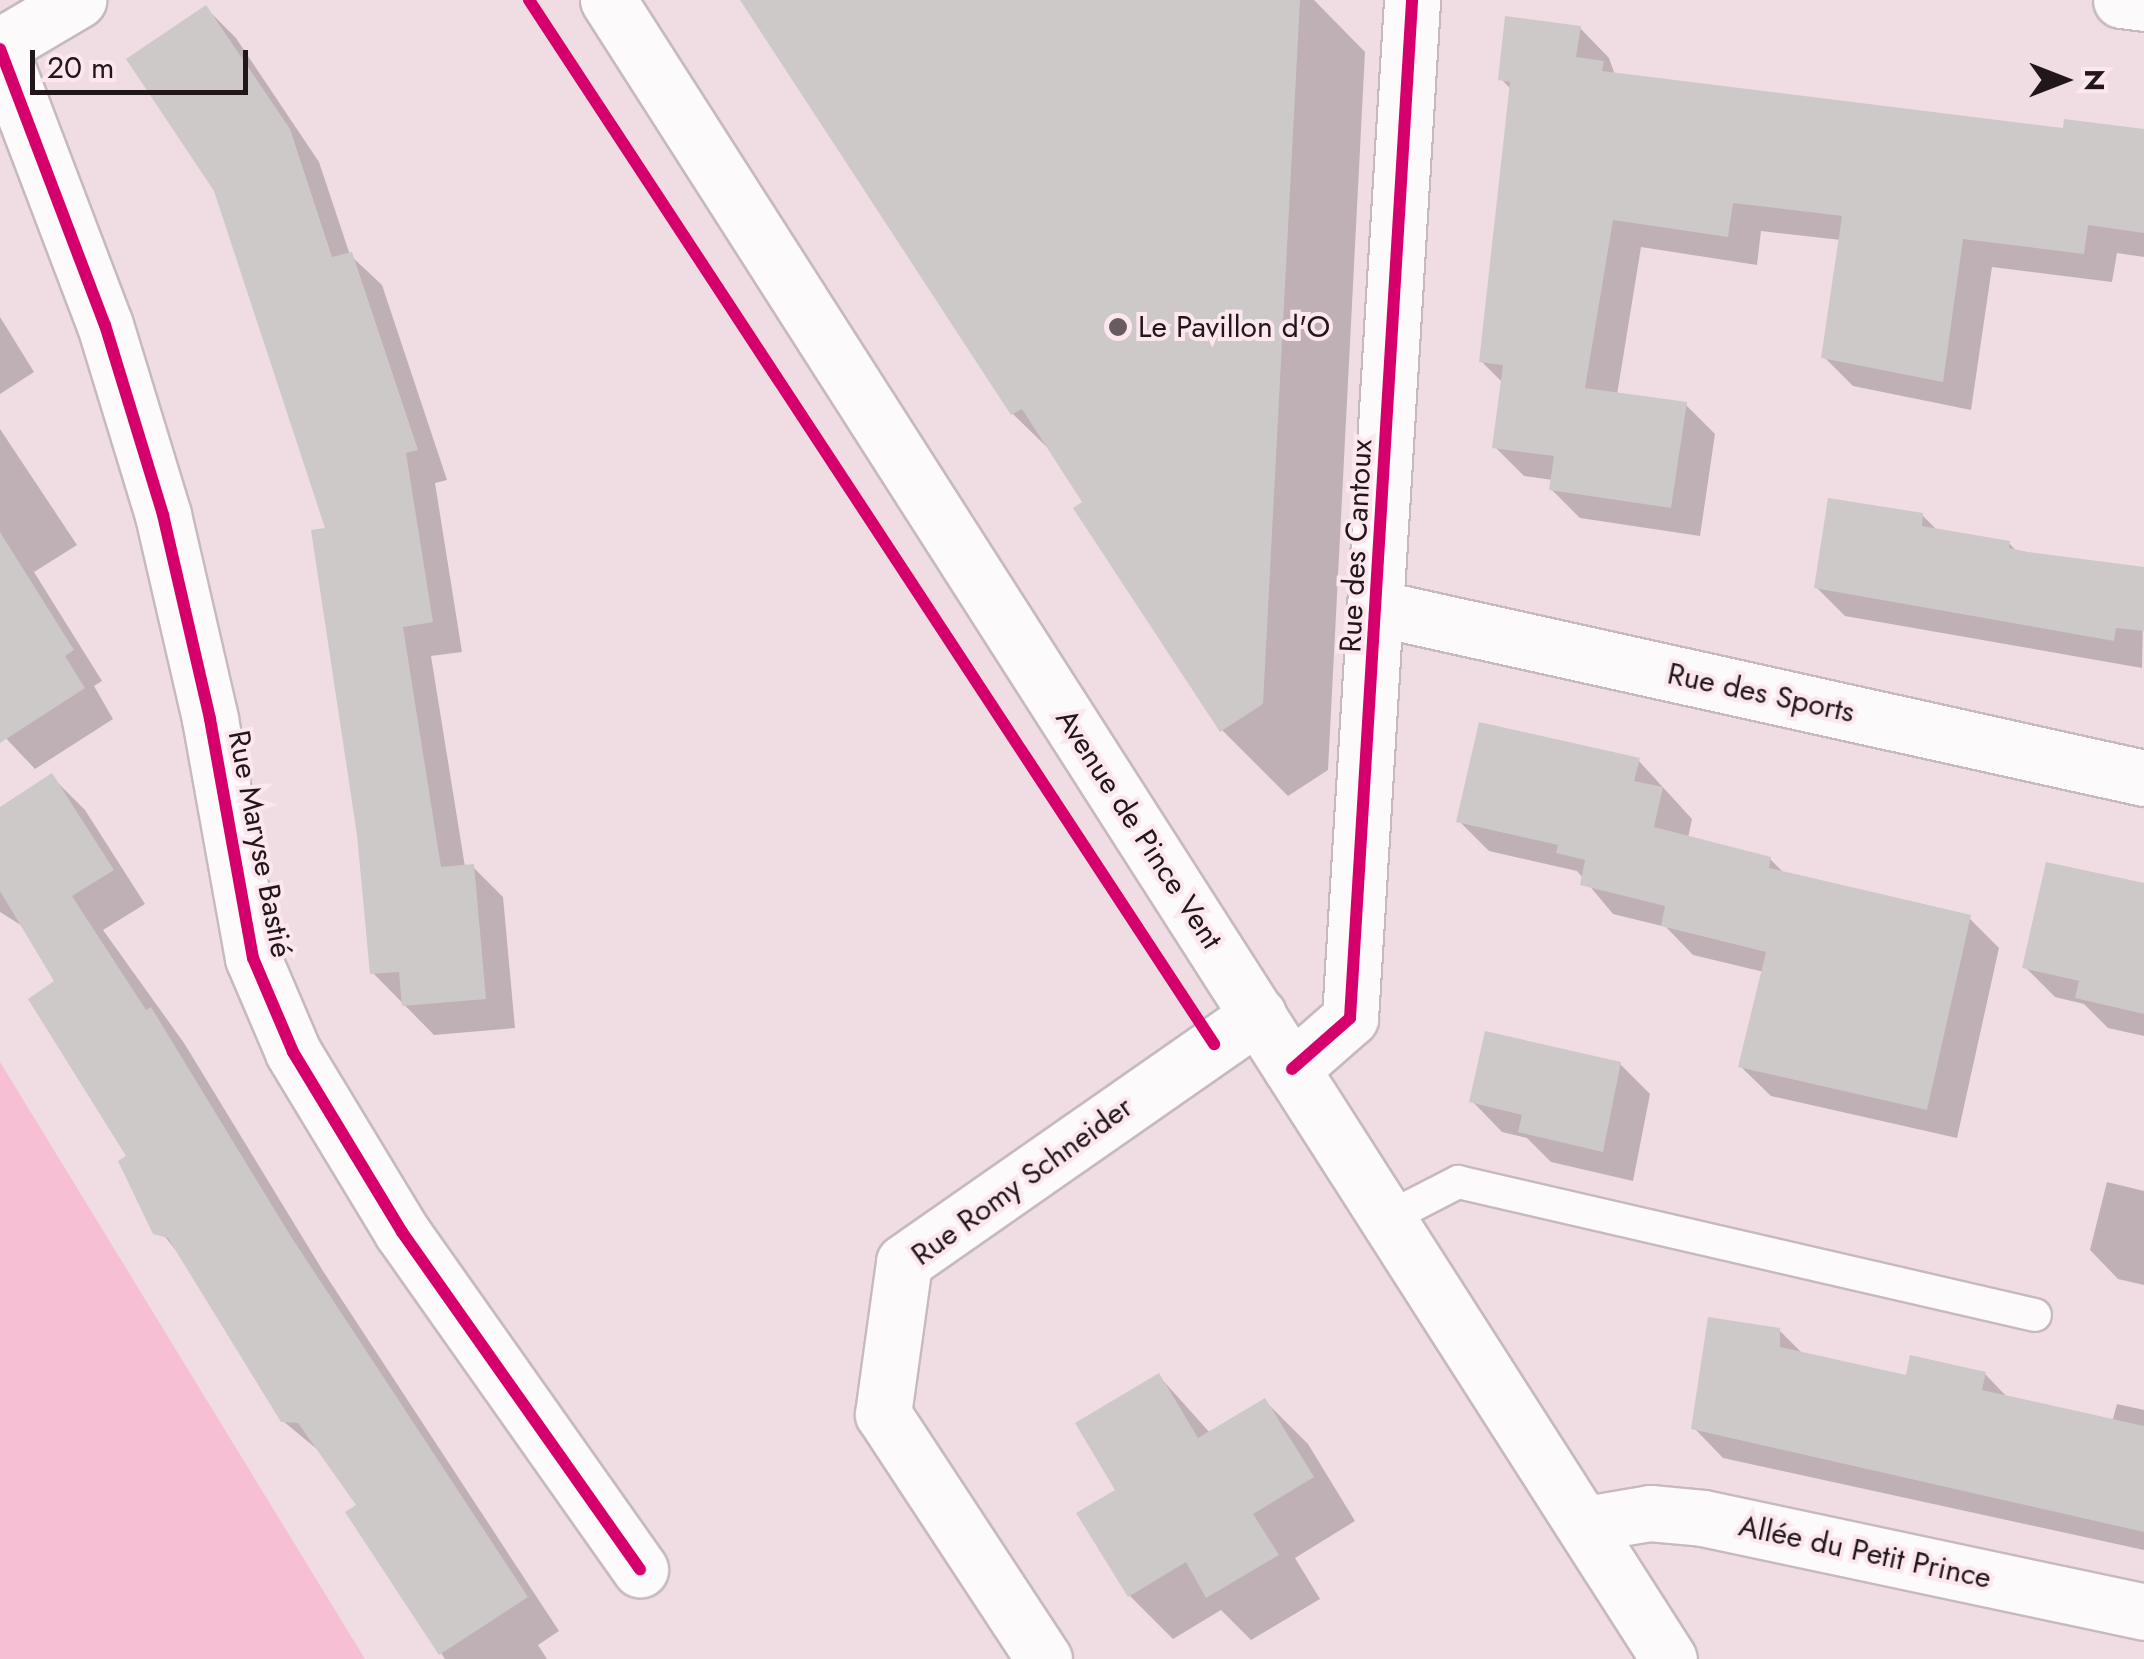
<!DOCTYPE html>
<meta charset="utf-8">
<style>
body{margin:0}
#map{position:relative;width:2144px;height:1659px;overflow:hidden;background:#efdde3;font-family:Jost,sans-serif}
div>[style]{position:absolute}
.green>*{inset:0;background:#f7bfd3}
.shadow>*{inset:0;background:#0003}
.building>*{inset:0;background:#ccc9c8}
.roads{filter:drop-shadow(2px 0 #c7babe) drop-shadow(-2px 0 #c7babe) drop-shadow(0 2px #c7babe) drop-shadow(0 -2px #c7babe)}
.service>*{height:32px;margin:-16px;padding:0 16px;transform-origin:16px;border-radius:16px;background:#fdfafb}
.minor>*{height:55px;margin:-27.5px;padding:0 27.5px;transform-origin:27.5px;border-radius:27.5px;background:#fdfafb}
.secondary>*{height:55px;margin:-27.5px;padding:0 27.5px;transform-origin:27.5px;border-radius:27.5px;background:#fdfafb}
.cycleway>*{height:12px;margin:-6px;padding:0 6px;transform-origin:6px;border-radius:6px;background:#d6006c}
.dots>*{width:28px;height:28px;translate:-50% -50%;box-sizing:border-box;border:5px solid #fbe7ed;border-radius:50%}
span{translate:-50% -50%;white-space:nowrap;text-align:center;line-height:1.15;-webkit-text-stroke:8px #fbe7ed;paint-order:stroke}
.poi-label{font-size:30px;color:#211619}
.left{translate:0 -50%;text-align:left}
.street-label{font-size:30px;color:#211619}
.north{position:absolute;left:2014px;top:30px;width:100px;height:100px;-webkit-text-stroke:8px #fbe7ed;paint-order:stroke;rotate:90deg;font-size:28px;font-weight:700;line-height:40px;text-align:center;color:#211619}
.north::after{content:'';display:block;margin:auto;width:35px;height:45px;background:#211619;clip-path:polygon(50% 0,100% 100%,50% 72%,0 100%)}
.scale{position:absolute;left:30px;top:50px;width:218px;height:45px;box-sizing:border-box;border:5px solid #211619;border-top:0;padding-left:12px;font-size:30px;line-height:35px;white-space:nowrap;color:#211619;-webkit-text-stroke:8px #fbe7ed;paint-order:stroke}
</style>
<div id="map">
<div class="green">
<div style="clip-path:polygon(0 1062px,365px 1659px,0 1659px)"></div>
</div>
<div class="shadow">
<div style="clip-path:polygon(743px 0,1314px 0,1365px 52px,1328px 770px,1288px 796px,1222px 730px,1056px 456px,1013px 414px)"></div>
<div style="clip-path:polygon(206px 8px,236px 38px,319px 162px,350px 255px,382px 285px,447px 480px,435px 483px,462px 652px,431px 656px,465px 867px,473px 867px,503px 897px,515px 1028px,434px 1035px,373px 973px,328px 530px)"></div>
<div style="clip-path:polygon(1580px 28px,1609px 58px,1615px 75px,2065px 131px,2144px 131px,2144px 257px,2117px 253px,2112px 282px,1992px 267px,1971px 410px,1853px 386px,1824px 357px,1841px 240px,1761px 231px,1757px 265px,1641px 247px,1617px 395px,1686px 405px,1715px 434px,1700px 536px,1580px 518px,1551px 489px,1553px 480px,1524px 476px,1495px 447px,1503px 383px,1481px 361px,1512px 90px,1501px 79px)"></div>
<div style="clip-path:polygon(0 317px,34px 372px,0 394px)"></div>
<div style="clip-path:polygon(0 429px,77px 545px,34px 572px,102px 681px,94px 686px,113px 719px,35px 769px,0 732px)"></div>
<div style="clip-path:polygon(1922px 515px,1938px 531px,2009px 543px,2018px 553px,2144px 569px,2142px 668px,1845px 616px,1816px 587px)"></div>
<div style="clip-path:polygon(1638px 760px,1692px 819px,1688px 838px,1770px 859px,1786px 875px,1969px 918px,1999px 948px,1957px 1138px,1771px 1096px,1740px 1066px,1764px 972px,1693px 955px,1666px 927px,1613px 914px,1577px 871px,1489px 851px,1459px 821px)"></div>
<div style="clip-path:polygon(52px 777px,85px 810px,145px 904px,103px 930px,184px 1043px,323px 1271px,559px 1631px,538px 1645px,547px 1659px,445px 1659px,349px 1513px,360px 1506px,324px 1455px,283px 1421px,185px 1262px,137px 1201px,130px 1157px,57px 982px,24px 927px,0 912px,0 810px)"></div>
<div style="clip-path:polygon(2144px 887px,2144px 1036px,2108px 1028px,2084px 1004px,2055px 997px,2025px 967px)"></div>
<div style="clip-path:polygon(1620px 1064px,1650px 1094px,1633px 1181px,1551px 1162px,1527px 1138px,1502px 1132px,1472px 1101px)"></div>
<div style="clip-path:polygon(2107px 1182px,2144px 1191px,2144px 1285px,2118px 1279px,2090px 1250px)"></div>
<div style="clip-path:polygon(1779px 1330px,1804px 1355px,1908px 1378px,1985px 1374px,2010px 1400px,2112px 1422px,2117px 1404px,2144px 1410px,2144px 1550px,1723px 1458px,1694px 1428px)"></div>
<div style="clip-path:polygon(1159px 1376px,1211px 1434px,1265px 1401px,1308px 1444px,1355px 1521px,1295px 1558px,1320px 1599px,1251px 1640px,1221px 1610px,1173px 1639px,1130px 1596px,1080px 1514px,1118px 1491px)"></div>
</div>
<div class="building">
<div style="clip-path:polygon(740px 0,1300px 0,1263px 704px,1220px 732px,1073px 508px,1082px 502px,1022px 409px,1011px 415px)"></div>
<div style="clip-path:polygon(206px 5px,290px 129px,332px 257px,352px 252px,418px 450px,406px 453px,433px 622px,403px 627px,441px 867px,474px 864px,486px 999px,402px 1006px,399px 972px,370px 974px,357px 835px,311px 530px,325px 528px,214px 191px,126px 59px)"></div>
<div style="clip-path:polygon(1505px 16px,1581px 26px,1576px 57px,1604px 61px,1602px 71px,2063px 128px,2064px 119px,2144px 129px,2144px 233px,2088px 225px,2084px 254px,1963px 239px,1943px 382px,1821px 358px,1842px 216px,1733px 203px,1728px 237px,1613px 220px,1585px 388px,1687px 402px,1671px 508px,1549px 490px,1554px 456px,1492px 448px,1503px 365px,1479px 362px,1510px 82px,1498px 80px)"></div>
<div style="clip-path:polygon(1828px 498px,1923px 513px,1922px 526px,2010px 541px,2009px 548px,2028px 552px,2144px 567px,2144px 631px,2116px 628px,2114px 641px,1814px 588px)"></div>
<div style="clip-path:polygon(0 532px,74px 650px,65px 656px,85px 688px,0 743px)"></div>
<div style="clip-path:polygon(1479px 722px,1640px 758px,1634px 781px,1663px 787px,1654px 827px,1771px 857px,1769px 868px,1971px 915px,1927px 1110px,1738px 1067px,1766px 952px,1661px 926px,1665px 906px,1580px 885px,1585px 860px,1556px 853px,1558px 845px,1456px 822px)"></div>
<div style="clip-path:polygon(52px 773px,114px 870px,72px 896px,146px 1010px,151px 1007px,290px 1235px,528px 1597px,439px 1655px,345px 1512px,356px 1505px,298px 1423px,281px 1422px,168px 1238px,153px 1234px,118px 1161px,126px 1156px,28px 999px,54px 981px,0 891px,0 807px)"></div>
<div style="clip-path:polygon(2046px 862px,2144px 883px,2144px 1014px,2075px 998px,2079px 981px,2022px 968px)"></div>
<div style="clip-path:polygon(1485px 1031px,1621px 1062px,1603px 1152px,1518px 1132px,1522px 1115px,1469px 1102px)"></div>
<div style="clip-path:polygon(1708px 1317px,1780px 1328px,1780px 1347px,1906px 1375px,1910px 1355px,1986px 1372px,1982px 1390px,2144px 1426px,2144px 1532px,1691px 1429px)"></div>
<div style="clip-path:polygon(1159px 1373px,1198px 1438px,1265px 1398px,1314px 1477px,1253px 1514px,1279px 1555px,1206px 1598px,1186px 1562px,1128px 1597px,1076px 1513px,1115px 1490px,1075px 1423px)"></div>
</div>
<div class="roads">
<div class="service">
<div style="left:1388px;top:1218px;width:79px;rotate:-27.2deg"></div>
<div style="left:1458px;top:1182px;width:592px;rotate:12.98deg"></div>
</div>
<div class="minor">
<div style="left:2121px;top:0;width:23px;rotate:7deg"></div>
<div style="left:0;top:46px;width:91px;rotate:-30.5deg"></div>
<div style="left:0;top:49px;width:295px;rotate:69.2deg"></div>
<div style="left:105px;top:325px;width:199px;rotate:73deg"></div>
<div style="left:163px;top:515px;width:209px;rotate:77deg"></div>
<div style="left:210px;top:719px;width:243px;rotate:79.8deg"></div>
<div style="left:253px;top:958px;width:102px;rotate:66.9deg"></div>
<div style="left:293px;top:1052px;width:210px;rotate:58.8deg"></div>
<div style="left:402px;top:1232px;width:413px;rotate:54.8deg"></div>
<div style="left:1377px;top:608px;width:786px;rotate:12.5deg"></div>
<div style="left:1292px;top:1069px;width:77px;rotate:-41.3deg"></div>
<div style="left:1350px;top:1018px;width:1020px;rotate:-86.51deg"></div>
<div style="left:1585px;top:1524px;width:66px;rotate:-9.6deg"></div>
<div style="left:1650px;top:1513px;width:53px;rotate:5.4deg"></div>
<div style="left:1703px;top:1518px;width:451px;rotate:12deg"></div>
<div style="left:1044px;top:1659px;width:293px;rotate:-123.3deg"></div>
<div style="left:883px;top:1414px;width:153px;rotate:-82.1deg"></div>
<div style="left:904px;top:1262px;width:432px;rotate:-34.9deg"></div>
</div>
<div class="secondary">
<div style="left:608px;top:0;width:1969px;rotate:57.4deg"></div>
</div>
</div>
<div class="cycleway">
<div style="left:529px;top:0;width:1249px;rotate:56.73deg"></div>
<div style="left:0;top:49px;width:295px;rotate:69.2deg"></div>
<div style="left:105px;top:325px;width:199px;rotate:73deg"></div>
<div style="left:163px;top:515px;width:209px;rotate:77deg"></div>
<div style="left:210px;top:719px;width:243px;rotate:79.8deg"></div>
<div style="left:253px;top:958px;width:102px;rotate:66.9deg"></div>
<div style="left:293px;top:1052px;width:210px;rotate:58.8deg"></div>
<div style="left:402px;top:1232px;width:413px;rotate:54.8deg"></div>
<div style="left:1292px;top:1069px;width:77px;rotate:-41.3deg"></div>
<div style="left:1350px;top:1018px;width:1020px;rotate:-86.51deg"></div>
</div>
<div class="dots">
<div style="left:1118px;top:327px;background:#695c60"></div>
</div>
<div class="poi-label">
<span class="left" style="left:1138px;top:327px">Le Pavillon d'O</span>
</div>
<div class="street-label">
<span style="left:1356px;top:546px;rotate:-87deg">Rue des Cantoux</span>
<span style="left:1761px;top:693px;rotate:12deg">Rue des Sports</span>
<span style="left:1139px;top:829px;rotate:57deg">Avenue de Pince Vent</span>
<span style="left:260px;top:844px;rotate:79deg">Rue Maryse Bastié</span>
<span style="left:1022px;top:1181px;rotate:-36deg">Rue Romy Schneider</span>
<span style="left:1865px;top:1552px;rotate:12deg">Allée du Petit Prince</span>
</div>
<div class="north">N</div>
<div class="scale">20 m</div>
</div>
